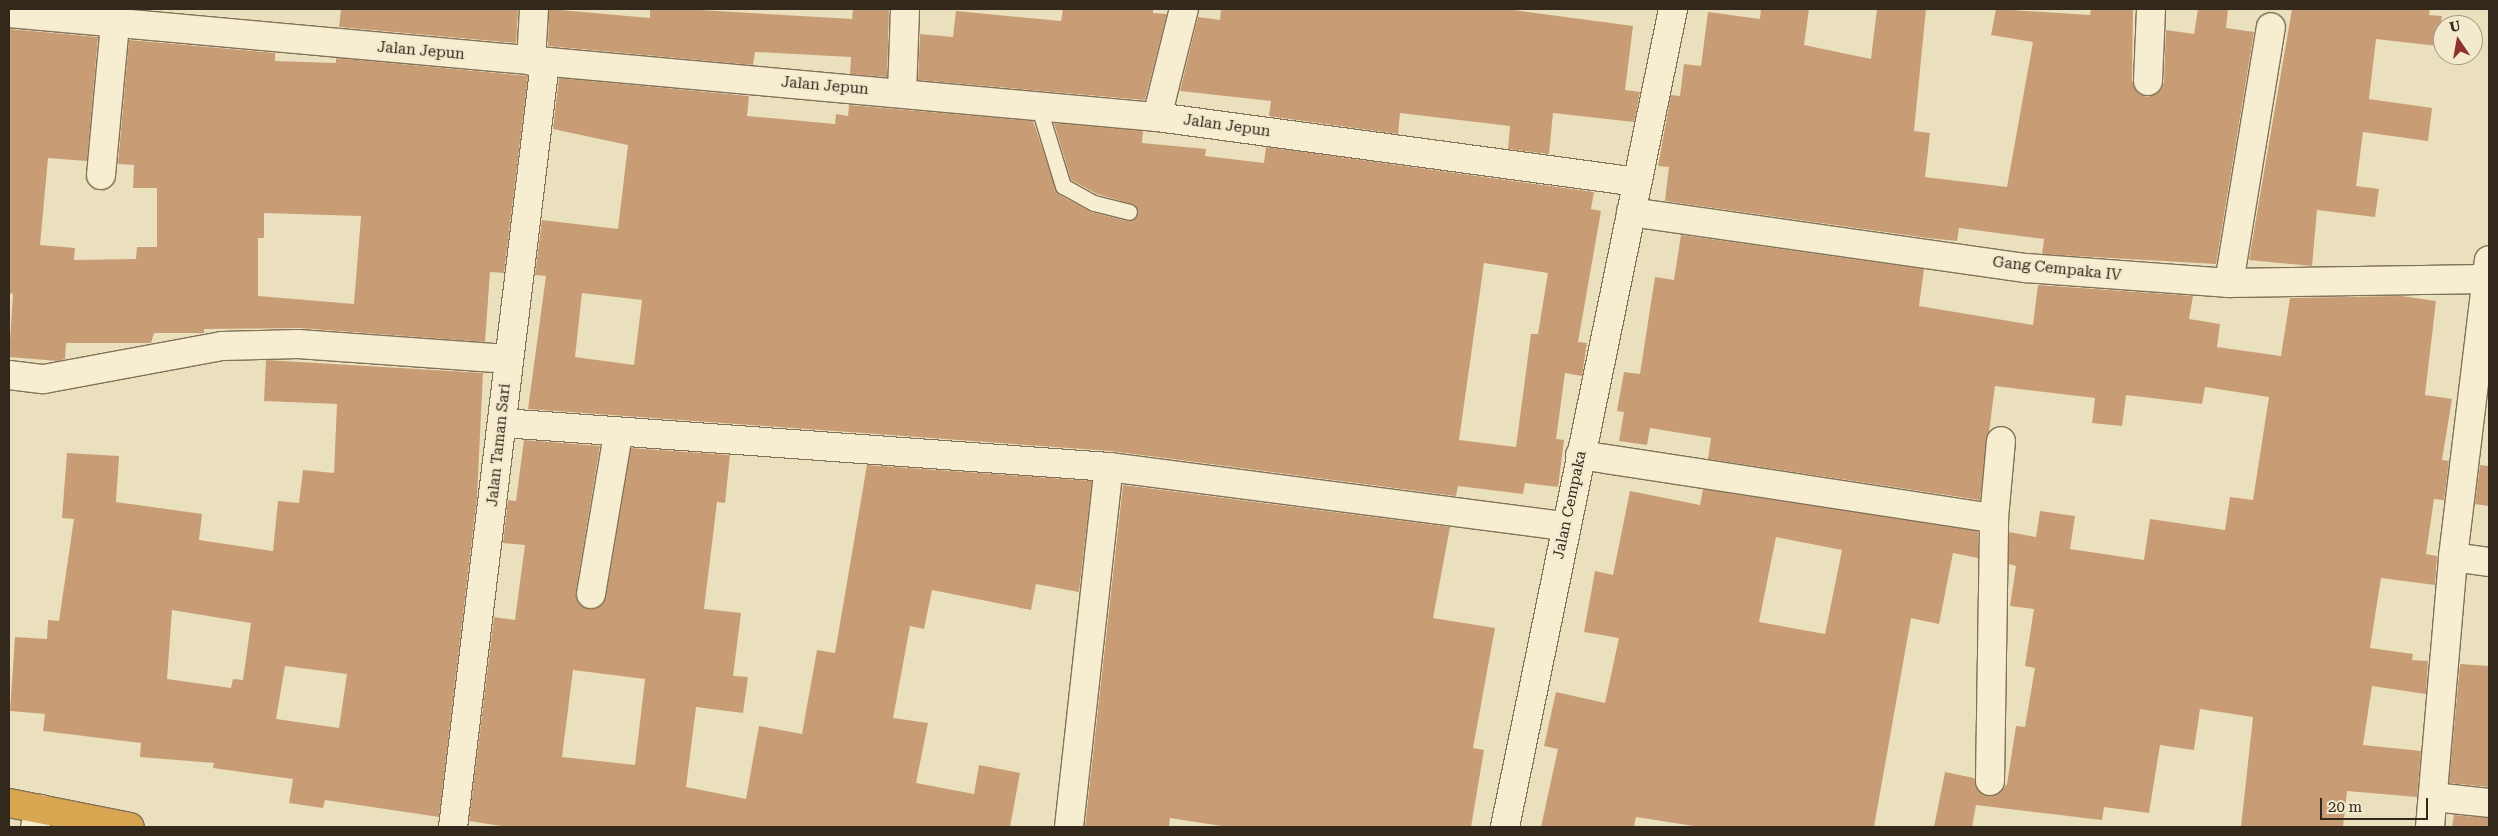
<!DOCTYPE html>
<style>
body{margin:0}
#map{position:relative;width:2498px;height:836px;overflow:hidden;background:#ebe0be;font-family:"Roboto Serif",serif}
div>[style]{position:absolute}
.building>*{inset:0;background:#c89d76}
.roads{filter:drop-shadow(1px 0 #827158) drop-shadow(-1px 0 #827158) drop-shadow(0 1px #827158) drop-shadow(0 -1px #827158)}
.lane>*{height:15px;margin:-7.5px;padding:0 7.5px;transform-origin:7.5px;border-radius:7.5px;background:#f7eed1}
.street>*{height:28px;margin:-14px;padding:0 14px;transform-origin:14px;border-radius:14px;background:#f7eed1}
.secondary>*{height:28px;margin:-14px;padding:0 14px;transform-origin:14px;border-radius:14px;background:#f7eed1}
.highway>*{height:28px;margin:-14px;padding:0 14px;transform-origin:14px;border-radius:14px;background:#d8a551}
span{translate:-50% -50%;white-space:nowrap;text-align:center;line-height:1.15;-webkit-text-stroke:4.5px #f3eacd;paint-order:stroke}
.street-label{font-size:15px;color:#33281c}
.frame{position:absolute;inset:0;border:10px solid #33281c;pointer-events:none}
.north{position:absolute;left:2433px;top:15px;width:50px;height:50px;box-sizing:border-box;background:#f3eacd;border:1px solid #a69c86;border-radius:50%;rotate:348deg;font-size:14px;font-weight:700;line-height:20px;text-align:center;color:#33281c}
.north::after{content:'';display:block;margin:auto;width:18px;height:22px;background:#8e302b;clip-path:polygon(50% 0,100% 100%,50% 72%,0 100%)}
.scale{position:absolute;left:2320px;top:798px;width:108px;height:22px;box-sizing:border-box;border:2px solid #33281c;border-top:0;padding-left:6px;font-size:15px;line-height:18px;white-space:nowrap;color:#33281c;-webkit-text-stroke:4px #f3eacd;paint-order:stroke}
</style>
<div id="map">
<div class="building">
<div style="clip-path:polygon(341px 9px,518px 9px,516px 43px,339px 27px)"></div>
<div style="clip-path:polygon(549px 9px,650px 18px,650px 9px,682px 9px,852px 19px,853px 9px,889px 9px,887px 77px,850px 74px,851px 57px,755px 52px,753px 65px,548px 46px)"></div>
<div style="clip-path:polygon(1063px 9px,1153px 9px,1153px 13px,1167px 14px,1145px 100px,918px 80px,920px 34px,953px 37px,956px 11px,1061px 21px)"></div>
<div style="clip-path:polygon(1221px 9px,1505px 9px,1633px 26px,1625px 90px,1640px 92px,1634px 122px,1553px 113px,1549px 154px,1508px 149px,1510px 126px,1400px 113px,1398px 134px,1269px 116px,1271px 101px,1180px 91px,1198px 17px,1220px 20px)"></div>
<div style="clip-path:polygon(1761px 9px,1809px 9px,1804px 45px,1871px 59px,1877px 9px,1926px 9px,1914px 131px,1930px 133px,1925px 177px,2007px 187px,2033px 42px,1991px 35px,1996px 9px,2090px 15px,2091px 9px,2133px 9px,2132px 81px,2139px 94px,2148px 97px,2161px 90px,2164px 82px,2166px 30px,2194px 34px,2198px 9px,2228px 9px,2226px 28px,2254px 32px,2216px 264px,2042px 254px,2044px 239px,1959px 228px,1957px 241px,1928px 238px,1665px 201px,1669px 167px,1658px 166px,1671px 95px,1680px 96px,1684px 64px,1701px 66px,1708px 12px,1760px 19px)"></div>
<div style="clip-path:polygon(2292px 9px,2430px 9px,2429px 15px,2442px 16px,2438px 46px,2376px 39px,2369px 99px,2432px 108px,2428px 141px,2363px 132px,2356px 186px,2379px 189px,2375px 217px,2317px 210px,2312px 266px,2249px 260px)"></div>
<div style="clip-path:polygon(evenodd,9px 29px,98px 37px,87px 161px,48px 158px,40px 245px,75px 248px,74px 260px,136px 259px,137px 247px,157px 247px,157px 188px,133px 188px,134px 165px,118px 164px,129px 40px,275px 53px,275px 61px,336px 63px,336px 58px,528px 76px,504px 273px,490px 272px,485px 342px,299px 328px,204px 329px,204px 333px,154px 333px,151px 343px,66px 343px,65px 359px,58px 361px,9px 357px,13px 294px,9px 293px,9px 29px,264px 213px,361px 216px,354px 304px,258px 296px,258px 238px,264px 238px,264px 213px)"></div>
<div style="clip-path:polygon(evenodd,559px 78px,749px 96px,747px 116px,835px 124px,836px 114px,848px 116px,849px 105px,1033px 121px,1058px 194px,1091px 212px,1127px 221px,1138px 215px,1135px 205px,1097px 194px,1071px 180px,1054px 123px,1143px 131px,1142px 143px,1206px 149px,1205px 156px,1264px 163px,1266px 147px,1594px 192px,1591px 209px,1601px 211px,1578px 342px,1587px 343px,1582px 376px,1565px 373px,1556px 439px,1564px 440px,1558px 487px,1525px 483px,1523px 494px,1458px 486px,1456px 496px,1111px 451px,528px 409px,546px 276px,535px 275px,542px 220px,618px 229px,628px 145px,553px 129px,559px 78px,1484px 263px,1548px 273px,1538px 334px,1531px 334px,1516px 447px,1459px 440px,1484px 263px,559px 78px,582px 293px,642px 300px,634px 365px,575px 357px,582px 293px)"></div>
<div style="clip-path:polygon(1681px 235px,1924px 269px,1919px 306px,2033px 325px,2038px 285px,2193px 296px,2189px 319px,2220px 324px,2217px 347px,2281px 356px,2290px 298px,2401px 296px,2436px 301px,2425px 395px,2452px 399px,2442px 460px,2449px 461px,2444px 500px,2434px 499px,2426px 554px,2437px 556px,2435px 585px,2381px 578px,2370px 648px,2413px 654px,2412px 660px,2428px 661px,2426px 694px,2372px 686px,2363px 745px,2421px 751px,2417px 797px,2347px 791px,2343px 827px,2241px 827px,2253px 717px,2200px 709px,2194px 750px,2160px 745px,2149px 813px,2104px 807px,2102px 820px,1976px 805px,1972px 827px,1934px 827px,1945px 772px,1974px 778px,1982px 794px,1998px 794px,2007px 784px,2016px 726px,2025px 727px,2035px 668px,2025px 666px,2034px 609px,2010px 606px,2016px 566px,2009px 564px,2009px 532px,2036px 537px,2040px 511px,2075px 516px,2070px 549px,2144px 560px,2150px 519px,2225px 530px,2230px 497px,2253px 500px,2269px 397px,2205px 387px,2202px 404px,2126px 395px,2122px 426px,2092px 423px,2095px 398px,1995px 386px,1980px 500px,1708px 459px,1711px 438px,1650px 428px,1647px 445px,1619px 441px,1624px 412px,1617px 411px,1624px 372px,1640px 374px,1655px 277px,1674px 280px)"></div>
<div style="clip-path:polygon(evenodd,266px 360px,483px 373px,477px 497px,439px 817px,325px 800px,323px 808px,289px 803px,293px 779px,213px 768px,214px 763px,140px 757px,141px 743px,43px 731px,45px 714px,10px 711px,15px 637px,47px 639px,48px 620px,59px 621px,74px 519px,62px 518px,67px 453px,119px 456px,116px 502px,202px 514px,199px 540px,273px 551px,278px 501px,299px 503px,303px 470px,334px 473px,337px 404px,264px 401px,266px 360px,172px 610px,251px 623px,243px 680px,233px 679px,231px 688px,167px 679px,172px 610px,266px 360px,285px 666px,347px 674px,339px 728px,276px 719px,285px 666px)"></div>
<div style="clip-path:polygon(evenodd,524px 440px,600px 446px,576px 591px,581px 606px,589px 609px,603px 604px,606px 597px,631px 448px,730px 455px,725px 503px,717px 502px,704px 609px,741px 613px,733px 676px,748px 677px,743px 713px,696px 707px,686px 787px,746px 799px,759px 726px,802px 734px,817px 650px,835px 653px,867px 465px,1092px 481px,1079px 592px,1036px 584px,1031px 610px,932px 590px,924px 629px,910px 626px,893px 718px,928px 723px,916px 783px,974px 794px,979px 765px,1020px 773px,1010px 827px,508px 827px,469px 821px,494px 617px,515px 620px,525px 545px,503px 543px,508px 500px,516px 501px,524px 440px,573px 670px,645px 679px,635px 765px,562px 757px,573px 670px)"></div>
<div style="clip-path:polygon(2480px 465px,2489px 466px,2489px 506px,2475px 504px)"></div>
<div style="clip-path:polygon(1123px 485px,1450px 527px,1433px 618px,1495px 628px,1473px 748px,1484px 750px,1471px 827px,1228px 827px,1170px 818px,1169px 827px,1085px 827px)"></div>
<div style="clip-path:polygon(evenodd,1703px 489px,1978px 531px,1978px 558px,1953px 553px,1939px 624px,1911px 618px,1874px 827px,1700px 827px,1636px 817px,1634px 827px,1541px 827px,1558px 749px,1544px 746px,1556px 692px,1605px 703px,1619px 638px,1584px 632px,1595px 571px,1613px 575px,1630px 491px,1700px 505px,1703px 489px,1776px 537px,1842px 550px,1825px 634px,1759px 622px,1776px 537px)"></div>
<div style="clip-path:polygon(2460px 664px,2489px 666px,2489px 787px,2449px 783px)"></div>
<div style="clip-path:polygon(2454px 815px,2489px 818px,2489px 827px,2452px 827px)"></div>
</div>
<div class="roads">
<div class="lane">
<div style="left:1039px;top:108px;width:82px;rotate:72.9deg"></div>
<div style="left:1063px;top:186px;width:35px;rotate:29deg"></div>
<div style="left:1094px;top:203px;width:36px;rotate:14deg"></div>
</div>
<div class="street">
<div style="left:9px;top:13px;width:1153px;rotate:5.18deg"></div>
<div style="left:1157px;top:117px;width:485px;rotate:7.7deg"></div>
<div style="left:531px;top:61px;width:52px;rotate:-86.7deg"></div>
<div style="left:2148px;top:81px;width:72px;rotate:-87.6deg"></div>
<div style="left:902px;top:92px;width:83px;rotate:-87.9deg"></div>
<div style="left:1157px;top:117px;width:111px;rotate:-76deg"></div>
<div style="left:101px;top:175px;width:152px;rotate:-84.7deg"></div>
<div style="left:1631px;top:212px;width:399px;rotate:8.1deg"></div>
<div style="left:2026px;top:268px;width:204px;rotate:4.2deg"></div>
<div style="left:2229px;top:283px;width:257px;rotate:-0.9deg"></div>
<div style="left:2229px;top:283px;width:259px;rotate:-80.7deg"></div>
<div style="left:9px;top:375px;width:35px;rotate:7deg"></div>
<div style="left:44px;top:379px;width:181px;rotate:-10.5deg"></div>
<div style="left:222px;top:346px;width:76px;rotate:-1.5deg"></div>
<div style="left:298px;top:344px;width:211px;rotate:4.1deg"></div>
<div style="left:503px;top:423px;width:608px;rotate:4.15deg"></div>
<div style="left:1109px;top:467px;width:461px;rotate:7.4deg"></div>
<div style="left:1580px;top:455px;width:419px;rotate:8.7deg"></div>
<div style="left:2453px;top:557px;width:36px;rotate:8deg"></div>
<div style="left:591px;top:594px;width:162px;rotate:-80.4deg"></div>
<div style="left:1990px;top:781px;width:263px;rotate:-89.1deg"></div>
<div style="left:1994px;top:518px;width:77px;rotate:-84.8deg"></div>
<div style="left:2433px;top:797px;width:56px;rotate:6.1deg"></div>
<div style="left:35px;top:827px;width:19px;rotate:-74deg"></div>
<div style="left:453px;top:827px;width:771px;rotate:-83.14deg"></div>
<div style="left:1069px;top:827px;width:362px;rotate:-83.7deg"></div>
<div style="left:2430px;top:827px;width:271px;rotate:-85.1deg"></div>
<div style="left:2453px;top:557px;width:299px;rotate:-83.1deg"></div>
</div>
<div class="secondary">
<div style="left:1505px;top:827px;width:835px;rotate:-78.39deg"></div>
</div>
<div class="highway">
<div style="left:9px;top:803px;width:123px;rotate:11.2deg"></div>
</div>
</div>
<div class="street-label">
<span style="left:421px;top:51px;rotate:5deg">Jalan Jepun</span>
<span style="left:825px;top:86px;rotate:5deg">Jalan Jepun</span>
<span style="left:1227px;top:126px;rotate:8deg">Jalan Jepun</span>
<span style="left:2057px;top:269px;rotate:6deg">Gang Cempaka IV</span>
<span style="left:499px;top:445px;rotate:-84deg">Jalan Taman Sari</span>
<span style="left:1570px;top:505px;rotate:-78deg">Jalan Cempaka</span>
</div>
<div class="frame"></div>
<div class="north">U</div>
<div class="scale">20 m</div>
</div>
